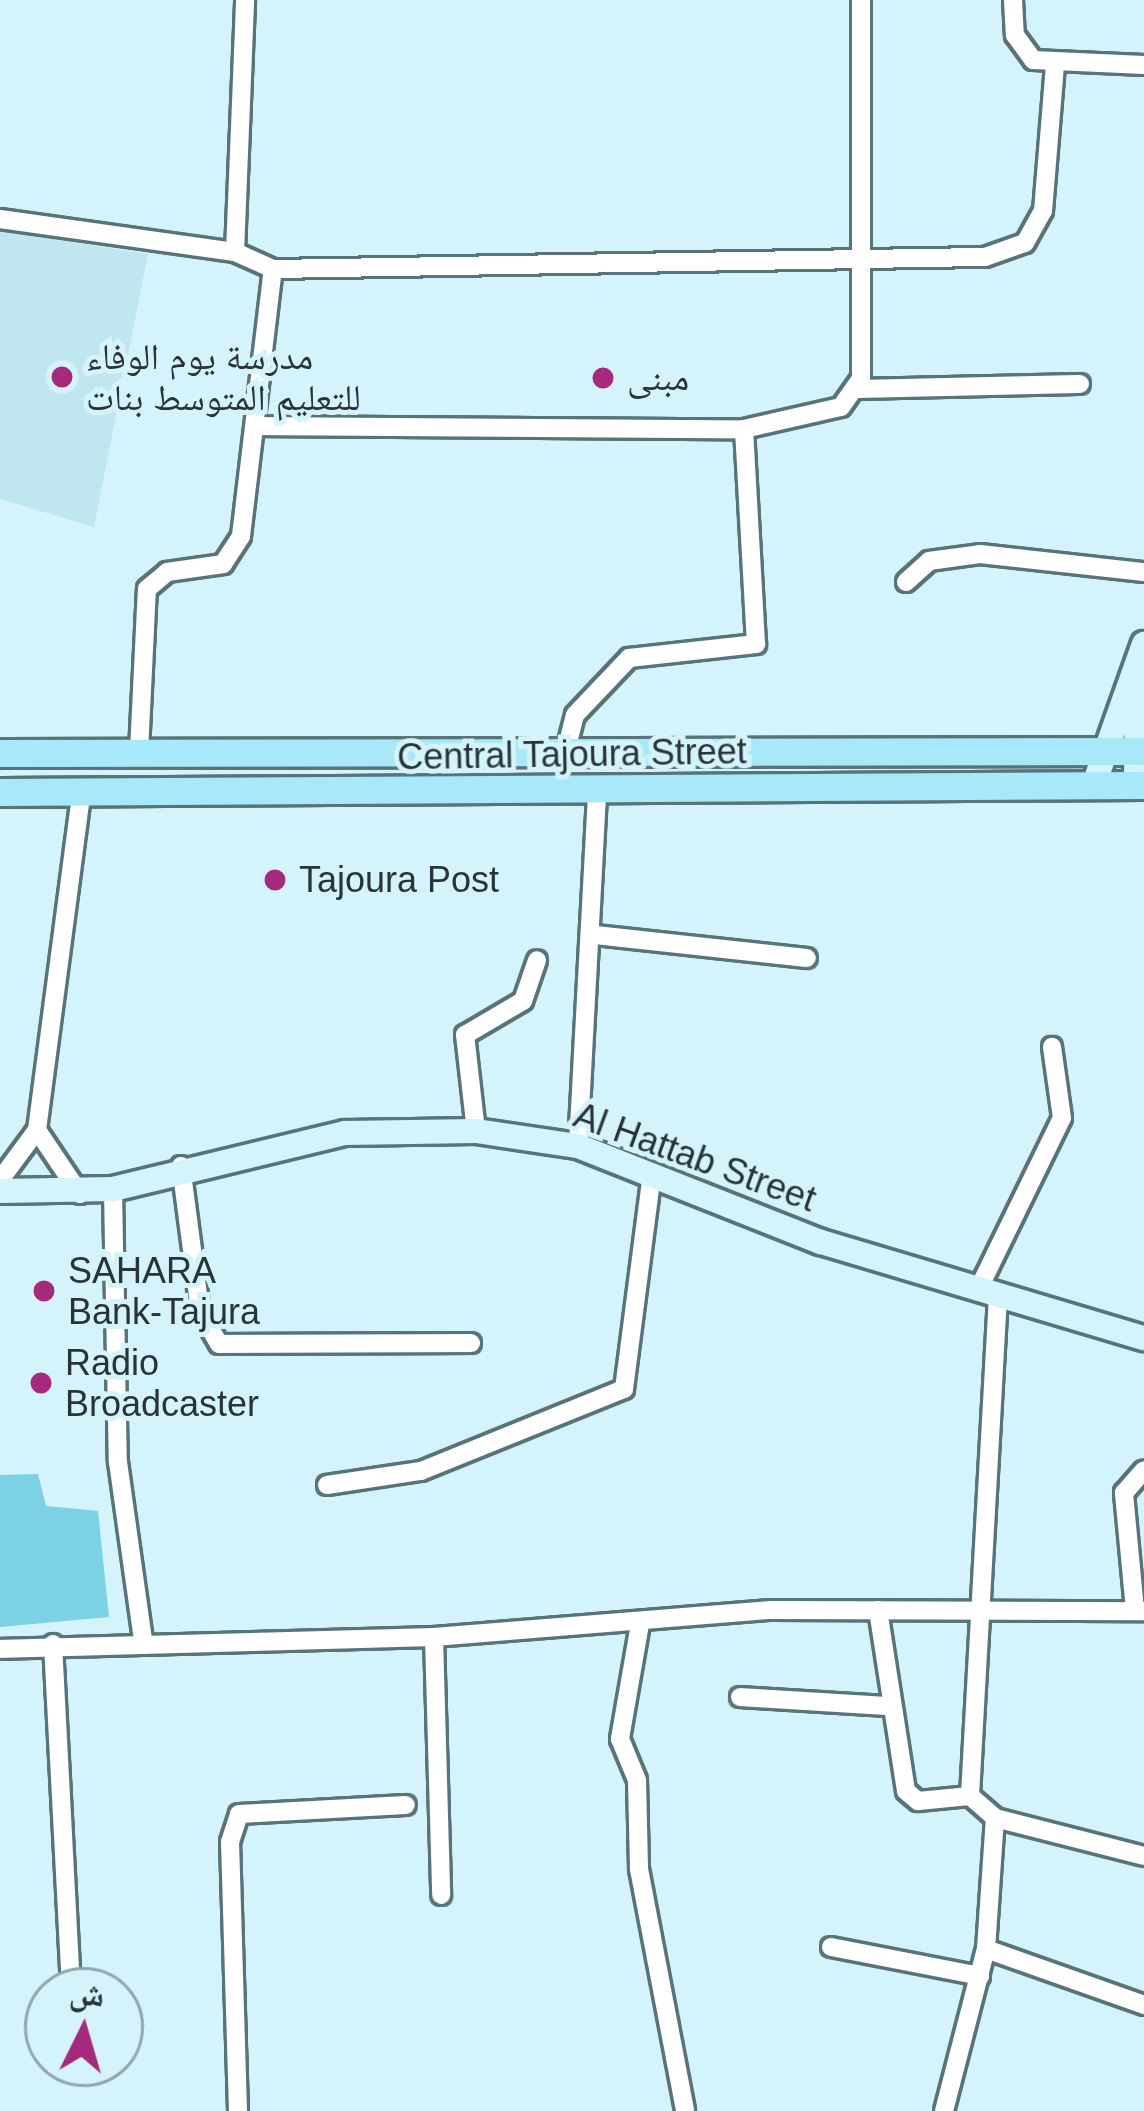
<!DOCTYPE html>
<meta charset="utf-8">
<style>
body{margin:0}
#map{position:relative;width:1144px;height:2111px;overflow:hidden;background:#d5f3fa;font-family:Arial,"Noto Naskh Arabic",sans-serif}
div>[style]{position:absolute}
.built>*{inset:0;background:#c0e6ef}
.green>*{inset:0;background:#7cd1e5}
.roads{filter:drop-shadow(3px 0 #587379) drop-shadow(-3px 0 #587379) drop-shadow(0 3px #587379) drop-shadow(0 -3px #587379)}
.street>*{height:18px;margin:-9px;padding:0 9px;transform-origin:9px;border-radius:9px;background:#fff}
.secondary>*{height:24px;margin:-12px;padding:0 12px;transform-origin:12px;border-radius:12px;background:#d3f4fb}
.primary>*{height:27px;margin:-13.5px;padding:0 13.5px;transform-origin:13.5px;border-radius:13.5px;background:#a7e9f8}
.dots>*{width:33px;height:33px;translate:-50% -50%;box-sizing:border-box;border:6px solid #d5f3fa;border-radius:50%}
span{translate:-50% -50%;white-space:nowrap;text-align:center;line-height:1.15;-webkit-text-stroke:10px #d5f3fa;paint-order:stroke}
.poi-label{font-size:36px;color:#283437}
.left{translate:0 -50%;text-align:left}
.street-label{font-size:36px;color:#283437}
.north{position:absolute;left:24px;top:1967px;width:120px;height:120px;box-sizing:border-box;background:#d5f3fa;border:3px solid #90a7ac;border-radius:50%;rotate:5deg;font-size:33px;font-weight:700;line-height:48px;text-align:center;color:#283437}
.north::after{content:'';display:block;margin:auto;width:42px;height:54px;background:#a5297c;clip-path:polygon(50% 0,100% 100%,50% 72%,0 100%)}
</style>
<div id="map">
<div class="built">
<div style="clip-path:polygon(0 231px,148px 254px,94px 527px,0 499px)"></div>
</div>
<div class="green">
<div style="clip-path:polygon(38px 1474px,46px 1506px,98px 1511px,109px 1617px,0 1627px,0 1475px)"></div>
</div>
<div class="roads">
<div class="street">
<div style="left:1013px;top:0;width:35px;rotate:87deg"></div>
<div style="left:1015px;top:35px;width:31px;rotate:54deg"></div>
<div style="left:1033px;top:60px;width:111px;rotate:2.6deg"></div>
<div style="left:0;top:219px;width:237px;rotate:8deg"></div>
<div style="left:235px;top:252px;width:42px;rotate:24.1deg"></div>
<div style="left:273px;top:269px;width:712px;rotate:-0.97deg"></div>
<div style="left:985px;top:257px;width:42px;rotate:-19.3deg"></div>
<div style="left:1025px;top:243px;width:37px;rotate:-61deg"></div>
<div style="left:1043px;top:211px;width:145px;rotate:-85.3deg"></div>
<div style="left:235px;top:252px;width:252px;rotate:-87.7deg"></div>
<div style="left:856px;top:389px;width:224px;rotate:-1.3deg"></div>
<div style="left:258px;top:426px;width:486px;rotate:0.4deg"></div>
<div style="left:744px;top:429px;width:99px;rotate:-12.8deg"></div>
<div style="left:841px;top:407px;width:35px;rotate:-55deg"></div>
<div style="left:861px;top:378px;width:378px;rotate:-90deg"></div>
<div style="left:906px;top:582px;width:31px;rotate:-42deg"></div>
<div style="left:929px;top:561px;width:51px;rotate:-7.8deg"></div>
<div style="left:980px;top:554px;width:165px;rotate:6.3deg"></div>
<div style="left:139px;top:751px;width:162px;rotate:-87.2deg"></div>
<div style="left:147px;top:589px;width:26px;rotate:-40deg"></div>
<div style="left:167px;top:572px;width:57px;rotate:-8.1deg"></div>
<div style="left:223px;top:564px;width:33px;rotate:-57deg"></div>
<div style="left:241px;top:536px;width:269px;rotate:-83.2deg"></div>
<div style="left:565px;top:754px;width:40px;rotate:-75.6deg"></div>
<div style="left:575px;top:715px;width:79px;rotate:-46.5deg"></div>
<div style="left:629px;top:658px;width:128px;rotate:-6.3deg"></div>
<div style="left:756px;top:644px;width:215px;rotate:-93.2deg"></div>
<div style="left:595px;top:935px;width:213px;rotate:6.2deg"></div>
<div style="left:37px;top:1130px;width:77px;rotate:56.1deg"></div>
<div style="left:476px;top:1131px;width:97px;rotate:-96.5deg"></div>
<div style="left:465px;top:1035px;width:67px;rotate:-30.4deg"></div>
<div style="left:523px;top:1001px;width:43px;rotate:-71.1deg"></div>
<div style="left:578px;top:1146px;width:357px;rotate:-86.9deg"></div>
<div style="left:181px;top:1166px;width:146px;rotate:82.5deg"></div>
<div style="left:200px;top:1311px;width:38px;rotate:60deg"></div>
<div style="left:219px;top:1344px;width:252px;rotate:-0.2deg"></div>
<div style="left:0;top:1180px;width:62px;rotate:-53.5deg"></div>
<div style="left:37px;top:1130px;width:339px;rotate:-82.5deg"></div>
<div style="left:113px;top:1189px;width:273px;rotate:89deg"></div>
<div style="left:118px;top:1462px;width:180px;rotate:82deg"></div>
<div style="left:978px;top:1290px;width:191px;rotate:-64deg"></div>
<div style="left:1062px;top:1118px;width:72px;rotate:-98deg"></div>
<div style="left:998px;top:1296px;width:501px;rotate:93.21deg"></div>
<div style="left:970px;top:1796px;width:33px;rotate:41deg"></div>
<div style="left:995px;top:1818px;width:154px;rotate:14.3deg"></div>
<div style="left:327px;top:1485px;width:95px;rotate:-8.5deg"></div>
<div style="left:421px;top:1471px;width:219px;rotate:-22deg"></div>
<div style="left:624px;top:1389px;width:217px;rotate:-82.6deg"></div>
<div style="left:878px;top:1610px;width:183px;rotate:81.2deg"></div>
<div style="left:906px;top:1791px;width:16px;rotate:40deg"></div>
<div style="left:918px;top:1801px;width:52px;rotate:-5.5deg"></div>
<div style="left:1135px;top:1610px;width:118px;rotate:-95.4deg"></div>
<div style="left:1124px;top:1493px;width:30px;rotate:-49deg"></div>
<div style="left:640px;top:1624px;width:117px;rotate:99.9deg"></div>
<div style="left:620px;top:1739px;width:44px;rotate:67.5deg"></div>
<div style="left:637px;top:1780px;width:89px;rotate:88.7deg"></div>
<div style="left:639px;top:1869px;width:246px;rotate:79.2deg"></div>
<div style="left:434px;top:1637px;width:258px;rotate:88.4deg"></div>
<div style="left:53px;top:1644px;width:347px;rotate:87deg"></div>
<div style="left:0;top:1649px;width:434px;rotate:-1.6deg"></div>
<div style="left:434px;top:1637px;width:338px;rotate:-4.6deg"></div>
<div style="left:771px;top:1610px;width:373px;rotate:0.2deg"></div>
<div style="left:740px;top:1697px;width:146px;rotate:3.5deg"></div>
<div style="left:831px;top:1947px;width:152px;rotate:11deg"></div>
<div style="left:986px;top:1949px;width:168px;rotate:19.5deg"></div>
<div style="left:238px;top:2111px;width:269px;rotate:-91.7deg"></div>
<div style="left:230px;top:1842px;width:29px;rotate:-72deg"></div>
<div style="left:239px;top:1814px;width:167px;rotate:-3.1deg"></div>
<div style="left:944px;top:2111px;width:167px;rotate:-75.5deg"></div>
<div style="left:986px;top:1949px;width:131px;rotate:-86.1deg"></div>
</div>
<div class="secondary">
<div style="left:1136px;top:785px;width:119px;rotate:-89.5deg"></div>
<div style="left:1093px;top:787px;width:152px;rotate:-70.4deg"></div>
<div style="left:0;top:1191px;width:113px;rotate:-1deg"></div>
<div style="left:113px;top:1189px;width:239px;rotate:-13.6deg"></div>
<div style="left:345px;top:1133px;width:131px;rotate:-0.9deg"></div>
<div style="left:476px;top:1131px;width:103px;rotate:8.4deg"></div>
<div style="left:578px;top:1146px;width:261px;rotate:21.6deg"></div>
<div style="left:821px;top:1242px;width:337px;rotate:16.6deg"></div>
</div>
<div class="primary">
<div style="left:0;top:753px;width:1144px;rotate:-0.1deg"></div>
<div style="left:0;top:792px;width:1144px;rotate:-0.35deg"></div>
</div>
</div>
<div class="dots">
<div style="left:62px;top:377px;background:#a5297c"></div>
<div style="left:603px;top:378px;background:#a5297c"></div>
<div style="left:275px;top:880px;background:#a5297c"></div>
<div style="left:44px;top:1291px;background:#a5297c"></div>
<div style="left:41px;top:1383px;background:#a5297c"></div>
</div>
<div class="poi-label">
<span class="left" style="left:86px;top:377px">مدرسة يوم الوفاء<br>للتعليم المتوسط بنات</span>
<span class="left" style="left:627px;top:378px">مبنى</span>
<span class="left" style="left:299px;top:880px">Tajoura Post</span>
<span class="left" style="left:68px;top:1291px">SAHARA<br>Bank-Tajura</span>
<span class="left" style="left:65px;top:1383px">Radio<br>Broadcaster</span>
</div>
<div class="street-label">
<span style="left:572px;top:754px;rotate:-1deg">Central Tajoura Street</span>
<span style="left:695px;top:1157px;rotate:20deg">Al Hattab Street</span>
</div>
<div class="north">ش</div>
</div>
